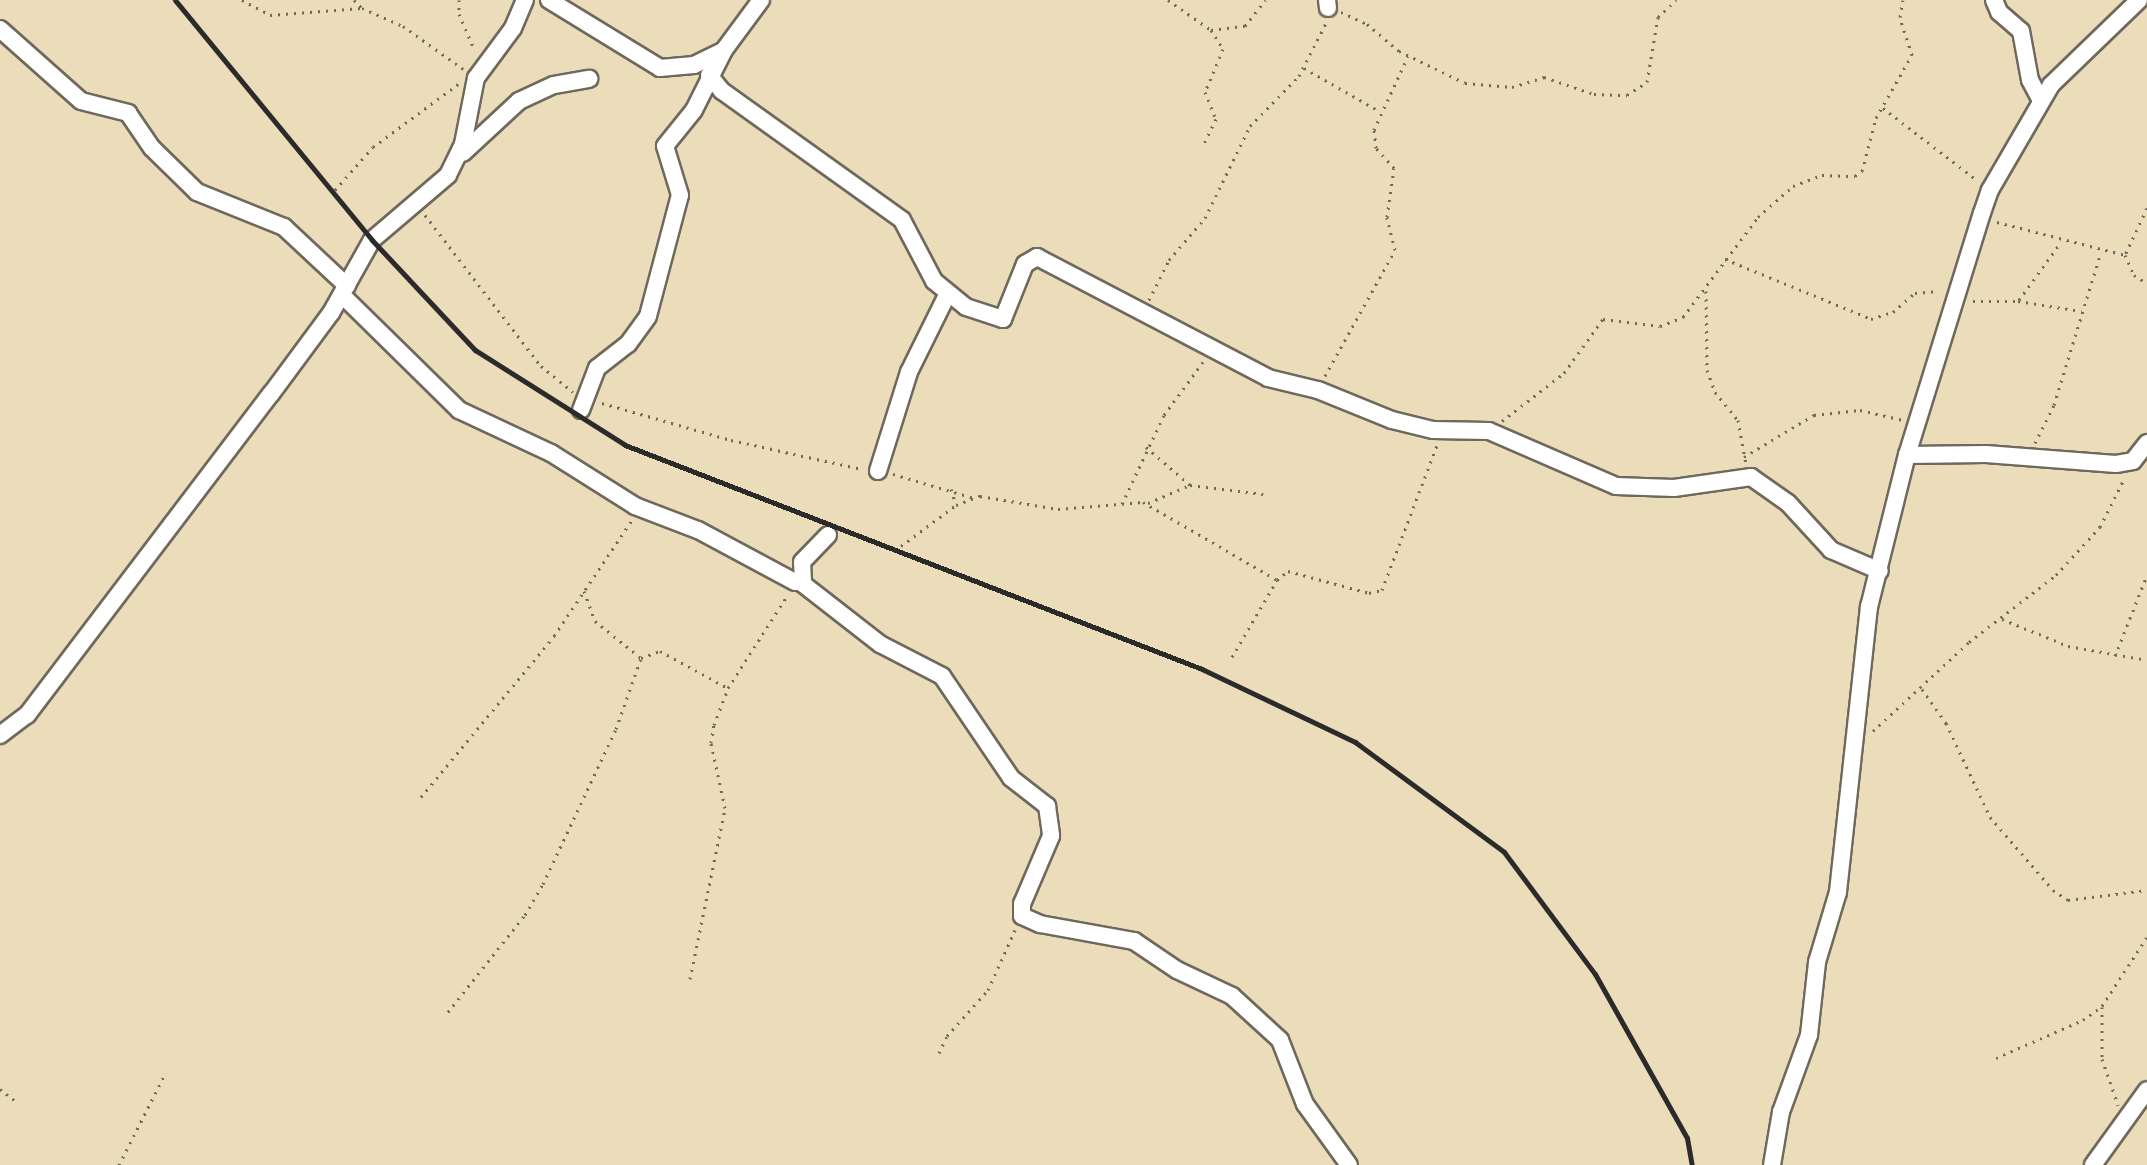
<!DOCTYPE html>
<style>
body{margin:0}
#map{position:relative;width:2147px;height:1165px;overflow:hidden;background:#ecddba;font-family:Cardo,serif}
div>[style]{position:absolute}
.path>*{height:3px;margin-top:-1.5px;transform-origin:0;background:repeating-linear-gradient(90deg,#6f695d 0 2px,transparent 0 8px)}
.roads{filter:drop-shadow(2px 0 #6f695d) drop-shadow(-2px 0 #6f695d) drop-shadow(0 2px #6f695d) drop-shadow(0 -2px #6f695d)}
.minor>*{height:16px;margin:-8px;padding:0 8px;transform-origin:8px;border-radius:8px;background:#fff}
.rail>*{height:5px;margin:-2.5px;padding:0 2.5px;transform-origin:2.5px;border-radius:2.5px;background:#2b2b2b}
span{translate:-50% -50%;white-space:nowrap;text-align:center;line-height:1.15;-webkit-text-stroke:6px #f7f3e8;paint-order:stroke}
</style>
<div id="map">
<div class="path">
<div style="left:242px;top:0;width:32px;rotate:28deg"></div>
<div style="left:270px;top:15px;width:92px;rotate:-4.4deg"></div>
<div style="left:362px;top:8px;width:45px;rotate:23.7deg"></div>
<div style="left:403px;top:26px;width:74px;rotate:35.6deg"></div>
<div style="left:354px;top:0;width:11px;rotate:45deg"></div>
<div style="left:459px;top:0;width:14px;rotate:90deg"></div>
<div style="left:459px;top:14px;width:40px;rotate:66.6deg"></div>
<div style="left:1168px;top:0;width:52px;rotate:34.9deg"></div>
<div style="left:1211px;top:30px;width:22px;rotate:58deg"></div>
<div style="left:1223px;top:49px;width:47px;rotate:112.7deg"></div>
<div style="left:1205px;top:92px;width:29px;rotate:68deg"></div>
<div style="left:1216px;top:119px;width:28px;rotate:116deg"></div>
<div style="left:1341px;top:12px;width:29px;rotate:25deg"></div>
<div style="left:1367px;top:24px;width:42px;rotate:40.2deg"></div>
<div style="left:1399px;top:51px;width:73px;rotate:25.9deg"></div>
<div style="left:1465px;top:83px;width:47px;rotate:4.9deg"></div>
<div style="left:1512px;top:87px;width:34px;rotate:-17deg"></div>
<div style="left:1544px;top:77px;width:53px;rotate:18.8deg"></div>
<div style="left:1594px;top:94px;width:33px;rotate:2deg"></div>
<div style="left:1627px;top:95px;width:24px;rotate:-33deg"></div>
<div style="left:1647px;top:82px;width:66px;rotate:-80.4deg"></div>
<div style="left:1658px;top:17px;width:25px;rotate:-43deg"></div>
<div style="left:1211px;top:30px;width:34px;rotate:-7deg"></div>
<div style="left:1245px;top:26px;width:33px;rotate:-52deg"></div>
<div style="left:1304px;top:68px;width:86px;rotate:29.8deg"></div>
<div style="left:1883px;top:108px;width:118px;rotate:37.5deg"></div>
<div style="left:335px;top:190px;width:57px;rotate:-48.5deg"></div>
<div style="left:373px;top:147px;width:106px;rotate:-36.5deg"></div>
<div style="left:2147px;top:208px;width:52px;rotate:115.1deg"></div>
<div style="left:2125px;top:255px;width:22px;rotate:66deg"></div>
<div style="left:2134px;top:275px;width:15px;rotate:32deg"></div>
<div style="left:425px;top:215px;width:190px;rotate:52.5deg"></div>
<div style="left:541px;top:366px;width:41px;rotate:39.1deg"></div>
<div style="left:1997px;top:222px;width:132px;rotate:14.5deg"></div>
<div style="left:1725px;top:259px;width:158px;rotate:22.3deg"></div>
<div style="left:1871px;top:319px;width:23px;rotate:-18deg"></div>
<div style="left:1893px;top:312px;width:29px;rotate:-41deg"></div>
<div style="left:1915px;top:293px;width:24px;rotate:-5deg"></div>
<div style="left:1706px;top:291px;width:79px;rotate:89.3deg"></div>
<div style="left:1707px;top:370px;width:23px;rotate:70deg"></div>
<div style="left:1715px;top:392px;width:36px;rotate:51deg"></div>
<div style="left:1738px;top:420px;width:45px;rotate:79.7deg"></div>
<div style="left:1149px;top:300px;width:45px;rotate:-63.4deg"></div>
<div style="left:1169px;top:260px;width:55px;rotate:-49.4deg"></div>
<div style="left:1205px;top:218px;width:102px;rotate:-63.9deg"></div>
<div style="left:1250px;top:126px;width:70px;rotate:-45.6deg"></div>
<div style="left:1299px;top:76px;width:59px;rotate:-63deg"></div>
<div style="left:2019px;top:300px;width:72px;rotate:-54.1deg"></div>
<div style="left:1973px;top:301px;width:45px"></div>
<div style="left:2018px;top:301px;width:64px;rotate:9deg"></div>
<div style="left:1325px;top:376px;width:144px;rotate:-60.9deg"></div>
<div style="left:1395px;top:250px;width:34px;rotate:-104deg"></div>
<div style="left:1387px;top:217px;width:49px;rotate:-81.9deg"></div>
<div style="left:1394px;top:168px;width:27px;rotate:-132deg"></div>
<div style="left:1376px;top:148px;width:18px;rotate:-96deg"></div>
<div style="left:1374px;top:130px;width:81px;rotate:-65.3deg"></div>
<div style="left:602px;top:403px;width:134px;rotate:16deg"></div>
<div style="left:731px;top:440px;width:134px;rotate:12.5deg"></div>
<div style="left:1502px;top:421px;width:78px;rotate:-37.7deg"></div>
<div style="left:1564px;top:373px;width:67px;rotate:-54.2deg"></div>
<div style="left:1603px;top:319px;width:57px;rotate:7deg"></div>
<div style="left:1660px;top:326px;width:25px;rotate:-21deg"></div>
<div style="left:1683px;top:317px;width:125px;rotate:-53.1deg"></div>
<div style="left:1758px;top:217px;width:47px;rotate:-41.5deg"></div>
<div style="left:1793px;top:186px;width:31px;rotate:-21deg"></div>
<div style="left:1822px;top:175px;width:33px;rotate:2deg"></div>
<div style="left:1855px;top:176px;width:9px;rotate:-36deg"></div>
<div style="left:1862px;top:171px;width:55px;rotate:-75.2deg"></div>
<div style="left:1876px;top:118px;width:73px;rotate:-60.3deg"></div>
<div style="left:1912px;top:55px;width:40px;rotate:-108deg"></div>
<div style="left:1900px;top:17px;width:17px;rotate:-80deg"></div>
<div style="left:2035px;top:443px;width:42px;rotate:-63.4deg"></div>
<div style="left:2054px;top:405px;width:160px;rotate:-72.9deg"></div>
<div style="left:1146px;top:447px;width:58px;rotate:40.8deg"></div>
<div style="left:1744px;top:457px;width:82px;rotate:-31deg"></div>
<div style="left:1814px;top:415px;width:46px;rotate:-6.2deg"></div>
<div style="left:1860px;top:410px;width:44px;rotate:13.1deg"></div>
<div style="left:893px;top:474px;width:84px;rotate:16.5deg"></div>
<div style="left:951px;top:489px;width:16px;rotate:72deg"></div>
<div style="left:1148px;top:503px;width:46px;rotate:-23.2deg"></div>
<div style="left:1190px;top:485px;width:74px;rotate:7deg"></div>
<div style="left:1122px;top:504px;width:98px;rotate:-64.7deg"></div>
<div style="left:1164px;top:415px;width:66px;rotate:-53.7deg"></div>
<div style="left:901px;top:546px;width:69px;rotate:-36.7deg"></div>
<div style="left:956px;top:505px;width:26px;rotate:-21deg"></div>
<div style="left:980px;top:496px;width:79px;rotate:9.5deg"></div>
<div style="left:1058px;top:509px;width:85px;rotate:-4.7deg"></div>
<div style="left:1143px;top:502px;width:155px;rotate:30.2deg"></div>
<div style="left:584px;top:591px;width:32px;rotate:70deg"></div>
<div style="left:595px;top:621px;width:59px;rotate:38.8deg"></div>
<div style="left:2002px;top:619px;width:71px;rotate:22.2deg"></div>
<div style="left:2068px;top:646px;width:80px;rotate:10deg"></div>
<div style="left:2115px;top:656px;width:87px;rotate:-68.4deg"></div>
<div style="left:1232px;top:657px;width:89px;rotate:-59.7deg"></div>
<div style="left:1277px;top:580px;width:14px;rotate:-39deg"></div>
<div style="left:1288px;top:571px;width:84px;rotate:15.2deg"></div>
<div style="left:1369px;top:593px;width:13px;rotate:-13deg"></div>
<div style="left:1382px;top:590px;width:155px;rotate:-69.2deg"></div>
<div style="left:1922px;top:689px;width:42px;rotate:54.8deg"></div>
<div style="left:1946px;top:723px;width:104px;rotate:64.9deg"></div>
<div style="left:1990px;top:817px;width:96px;rotate:49.2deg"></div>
<div style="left:2053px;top:890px;width:18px;rotate:34deg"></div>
<div style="left:2068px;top:900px;width:80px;rotate:-7.2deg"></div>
<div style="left:1873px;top:731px;width:131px;rotate:-42.8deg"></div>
<div style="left:1969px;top:642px;width:110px;rotate:-37.6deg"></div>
<div style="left:2056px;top:575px;width:65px;rotate:-47.5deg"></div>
<div style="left:2100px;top:527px;width:54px;rotate:-63.4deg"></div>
<div style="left:421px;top:797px;width:209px;rotate:-50.4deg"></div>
<div style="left:554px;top:636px;width:140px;rotate:-56.1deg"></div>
<div style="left:690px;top:979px;width:175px;rotate:-78.4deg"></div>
<div style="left:725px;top:808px;width:66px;rotate:-102.2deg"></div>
<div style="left:711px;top:743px;width:18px;rotate:-81deg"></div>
<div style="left:714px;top:725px;width:40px;rotate:-69deg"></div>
<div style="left:728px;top:688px;width:109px;rotate:-57.3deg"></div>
<div style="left:2102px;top:1007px;width:52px;rotate:90deg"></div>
<div style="left:2102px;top:1059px;width:49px;rotate:70.8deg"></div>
<div style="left:448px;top:1012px;width:124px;rotate:-51.6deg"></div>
<div style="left:525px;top:915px;width:36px;rotate:-60deg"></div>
<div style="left:543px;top:884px;width:171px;rotate:-64.8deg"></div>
<div style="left:616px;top:729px;width:75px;rotate:-70.6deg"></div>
<div style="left:641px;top:658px;width:20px;rotate:-20deg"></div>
<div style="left:660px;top:651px;width:77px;rotate:28.6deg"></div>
<div style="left:939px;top:1053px;width:19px;rotate:-65deg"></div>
<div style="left:947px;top:1036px;width:62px;rotate:-48.3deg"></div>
<div style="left:988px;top:990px;width:66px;rotate:-65.8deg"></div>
<div style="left:1996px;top:1058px;width:95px;rotate:-23.6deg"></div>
<div style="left:2083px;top:1020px;width:24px;rotate:-36deg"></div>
<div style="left:2102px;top:1006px;width:82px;rotate:-56.9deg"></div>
<div style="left:0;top:1089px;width:18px;rotate:38deg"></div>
<div style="left:119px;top:1165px;width:100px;rotate:-63.2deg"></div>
</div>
<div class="roads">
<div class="minor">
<div style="left:549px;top:0;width:130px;rotate:31.5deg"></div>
<div style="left:660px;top:68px;width:34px;rotate:-5deg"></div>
<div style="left:694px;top:65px;width:32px;rotate:-26deg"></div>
<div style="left:1327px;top:0;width:8px;rotate:83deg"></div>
<div style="left:1994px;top:0;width:13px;rotate:67deg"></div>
<div style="left:1999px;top:12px;width:29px;rotate:41deg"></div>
<div style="left:2021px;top:31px;width:50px;rotate:79.6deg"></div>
<div style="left:2030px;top:80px;width:24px;rotate:62deg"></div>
<div style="left:0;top:29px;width:108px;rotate:41.6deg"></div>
<div style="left:81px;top:101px;width:49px;rotate:14.3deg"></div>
<div style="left:128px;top:113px;width:42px;rotate:55.6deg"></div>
<div style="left:152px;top:148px;width:63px;rotate:44.4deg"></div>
<div style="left:197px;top:192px;width:94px;rotate:21.9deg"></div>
<div style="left:284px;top:227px;width:86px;rotate:43.1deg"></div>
<div style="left:709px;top:75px;width:21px;rotate:51deg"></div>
<div style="left:722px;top:91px;width:221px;rotate:35.6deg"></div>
<div style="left:902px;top:220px;width:69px;rotate:62.3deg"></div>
<div style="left:934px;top:281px;width:41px;rotate:39.1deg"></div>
<div style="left:966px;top:307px;width:39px;rotate:18deg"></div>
<div style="left:1003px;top:319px;width:59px;rotate:-68.2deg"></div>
<div style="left:1025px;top:264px;width:14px;rotate:-30deg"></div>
<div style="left:1037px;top:257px;width:261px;rotate:27.6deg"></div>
<div style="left:1268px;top:378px;width:51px;rotate:13.5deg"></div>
<div style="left:1318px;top:390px;width:80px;rotate:22.1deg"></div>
<div style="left:1392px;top:420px;width:42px;rotate:13.7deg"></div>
<div style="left:1433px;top:430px;width:56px;rotate:1deg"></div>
<div style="left:1489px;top:431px;width:138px;rotate:23.4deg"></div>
<div style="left:1616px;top:486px;width:58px;rotate:2deg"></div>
<div style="left:1674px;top:488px;width:78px;rotate:-8.1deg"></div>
<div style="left:1751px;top:477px;width:45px;rotate:35.1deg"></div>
<div style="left:1788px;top:503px;width:64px;rotate:47.5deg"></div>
<div style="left:1831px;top:550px;width:53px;rotate:23.2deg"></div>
<div style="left:463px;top:153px;width:76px;rotate:-42.9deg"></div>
<div style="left:519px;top:101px;width:38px;rotate:-25deg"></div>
<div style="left:554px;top:85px;width:36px;rotate:-10deg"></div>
<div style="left:342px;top:295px;width:164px;rotate:44.5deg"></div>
<div style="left:459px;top:410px;width:102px;rotate:25.1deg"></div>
<div style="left:551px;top:453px;width:99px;rotate:32.2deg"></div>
<div style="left:635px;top:506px;width:67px;rotate:20.9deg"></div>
<div style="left:698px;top:530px;width:110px;rotate:28.2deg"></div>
<div style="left:581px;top:410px;width:45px;rotate:-69.1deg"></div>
<div style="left:597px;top:368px;width:39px;rotate:-38deg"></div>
<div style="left:628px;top:344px;width:34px;rotate:-54deg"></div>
<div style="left:648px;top:316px;width:125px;rotate:-75.2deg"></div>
<div style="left:680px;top:195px;width:51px;rotate:-107deg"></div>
<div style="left:665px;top:146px;width:46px;rotate:-51.1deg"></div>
<div style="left:694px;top:110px;width:67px;rotate:-63.4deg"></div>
<div style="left:724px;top:50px;width:62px;rotate:-53.5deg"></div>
<div style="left:1907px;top:455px;width:79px;rotate:-0.7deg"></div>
<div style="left:1986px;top:454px;width:130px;rotate:4.4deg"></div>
<div style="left:2116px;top:464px;width:17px;rotate:-10deg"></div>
<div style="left:2133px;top:461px;width:23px;rotate:-52deg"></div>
<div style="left:878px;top:471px;width:104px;rotate:-72.6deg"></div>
<div style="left:909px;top:372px;width:86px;rotate:-63.7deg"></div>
<div style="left:828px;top:535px;width:37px;rotate:134deg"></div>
<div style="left:802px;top:562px;width:22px;rotate:87deg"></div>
<div style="left:803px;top:584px;width:98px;rotate:37.9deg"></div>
<div style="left:880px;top:644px;width:70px;rotate:27.3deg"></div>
<div style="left:942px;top:676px;width:123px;rotate:55.9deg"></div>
<div style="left:1011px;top:778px;width:46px;rotate:37.9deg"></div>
<div style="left:1047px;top:806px;width:30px;rotate:82deg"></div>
<div style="left:1051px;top:836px;width:74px;rotate:113.1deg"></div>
<div style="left:1022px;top:904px;width:12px;rotate:90deg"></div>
<div style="left:1022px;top:916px;width:20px;rotate:24deg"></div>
<div style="left:1040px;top:924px;width:96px;rotate:10.3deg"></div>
<div style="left:1134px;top:941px;width:52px;rotate:34deg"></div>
<div style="left:1177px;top:970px;width:61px;rotate:25.3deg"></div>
<div style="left:1232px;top:996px;width:65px;rotate:42.5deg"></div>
<div style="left:1280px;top:1040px;width:69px;rotate:68.7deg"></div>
<div style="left:1305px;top:1104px;width:75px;rotate:54.2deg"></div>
<div style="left:0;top:735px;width:34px;rotate:-37deg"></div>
<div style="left:27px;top:715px;width:403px;rotate:-52.8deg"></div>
<div style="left:271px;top:394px;width:101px;rotate:-53.5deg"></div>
<div style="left:331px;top:313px;width:84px;rotate:-60.7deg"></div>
<div style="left:372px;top:240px;width:100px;rotate:-40.5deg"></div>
<div style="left:448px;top:175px;width:34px;rotate:-64deg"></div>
<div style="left:463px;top:144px;width:67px;rotate:-78.9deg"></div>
<div style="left:476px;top:78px;width:62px;rotate:-53.5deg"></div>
<div style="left:513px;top:28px;width:30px;rotate:-67deg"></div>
<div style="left:1772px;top:1165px;width:54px;rotate:-80.4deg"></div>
<div style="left:1781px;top:1112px;width:82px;rotate:-70deg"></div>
<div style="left:1809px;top:1035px;width:73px;rotate:-83.7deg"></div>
<div style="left:1817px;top:962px;width:73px;rotate:-73.3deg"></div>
<div style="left:1838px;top:892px;width:287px;rotate:-83.8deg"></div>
<div style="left:1869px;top:607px;width:157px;rotate:-76deg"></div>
<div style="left:1907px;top:455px;width:253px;rotate:-72.8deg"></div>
<div style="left:1982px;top:213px;width:24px;rotate:-71deg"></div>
<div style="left:1990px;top:190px;width:121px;rotate:-59.8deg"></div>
<div style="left:2051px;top:85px;width:122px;rotate:-44deg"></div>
<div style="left:2093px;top:1165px;width:92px;rotate:-54.2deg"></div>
</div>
</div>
<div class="rail">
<div style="left:175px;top:0;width:310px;rotate:50.6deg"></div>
<div style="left:372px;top:240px;width:151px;rotate:46.9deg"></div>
<div style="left:475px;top:350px;width:178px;rotate:32.3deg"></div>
<div style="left:625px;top:445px;width:619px;rotate:21.22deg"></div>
<div style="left:1202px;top:669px;width:170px;rotate:25.5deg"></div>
<div style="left:1355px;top:742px;width:185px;rotate:36.4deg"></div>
<div style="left:1504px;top:852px;width:152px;rotate:53.3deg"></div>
<div style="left:1595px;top:974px;width:188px;rotate:60.7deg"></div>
<div style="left:1687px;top:1138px;width:27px;rotate:80deg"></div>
</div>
</div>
